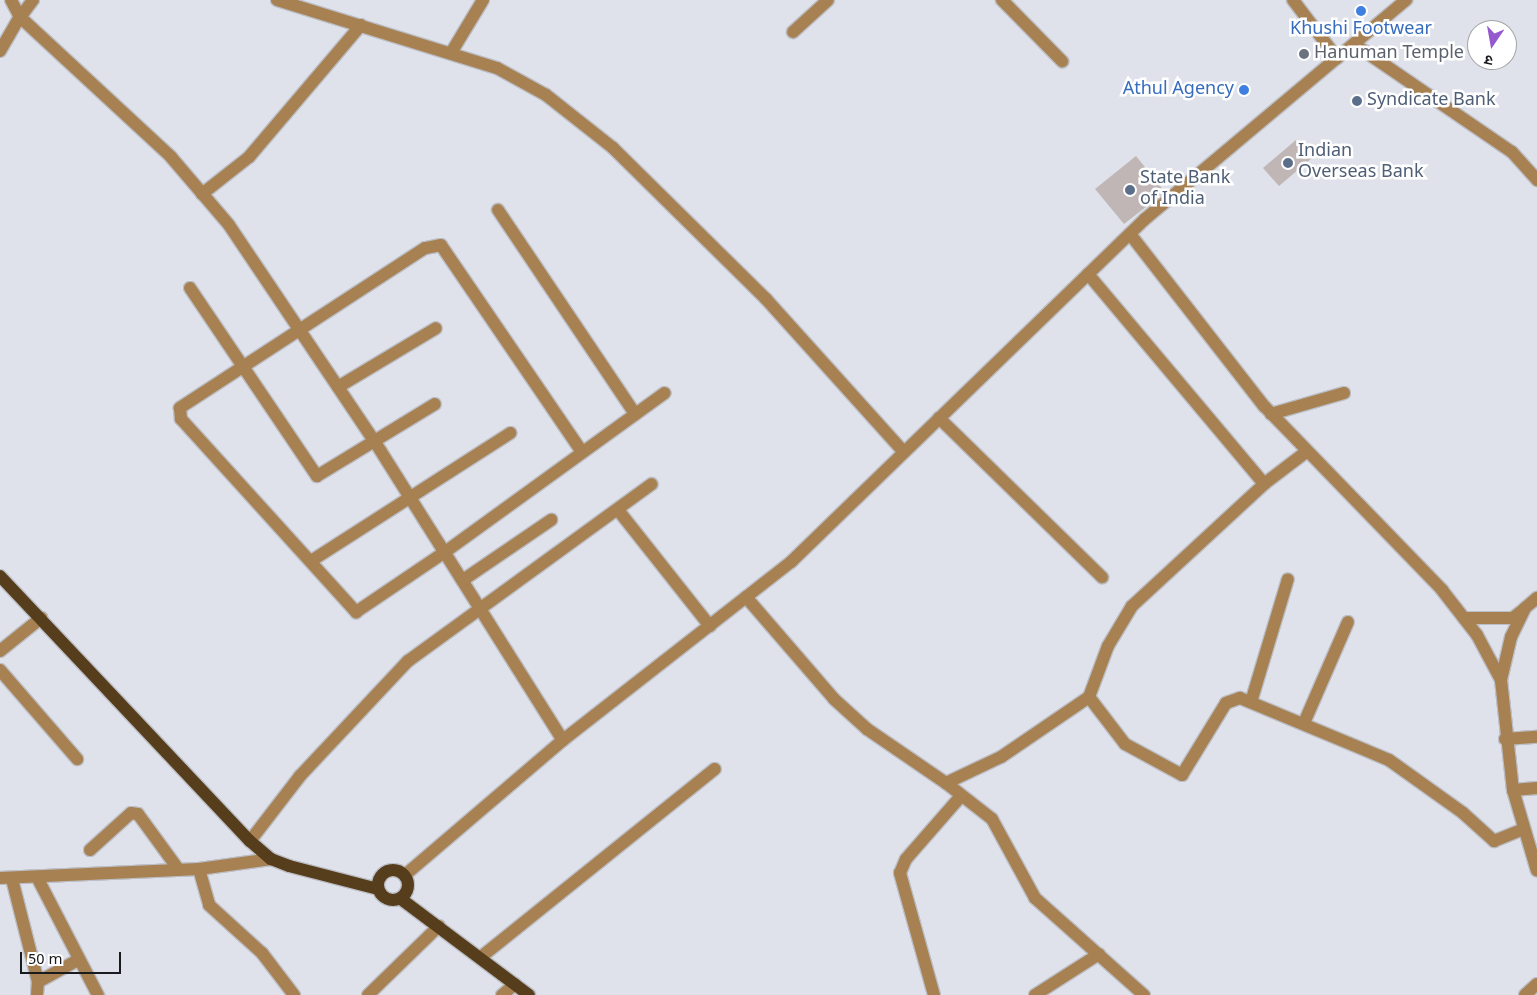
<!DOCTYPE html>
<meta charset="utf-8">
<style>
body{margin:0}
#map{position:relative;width:1537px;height:995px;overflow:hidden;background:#dfe2ea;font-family:Georgia,"Noto Sans Devanagari",serif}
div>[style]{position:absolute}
.building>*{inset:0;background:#c0b6b5}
.roads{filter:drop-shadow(1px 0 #bcbec5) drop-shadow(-1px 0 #bcbec5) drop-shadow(0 1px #bcbec5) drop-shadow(0 -1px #bcbec5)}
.minor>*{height:12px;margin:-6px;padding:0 6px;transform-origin:6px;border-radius:6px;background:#a78152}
.major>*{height:12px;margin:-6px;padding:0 6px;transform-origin:6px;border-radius:6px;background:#563d1c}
.major>.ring{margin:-6px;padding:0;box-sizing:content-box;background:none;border:12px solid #563d1c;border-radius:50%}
.dots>*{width:14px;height:14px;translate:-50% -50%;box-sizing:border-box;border:2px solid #fff;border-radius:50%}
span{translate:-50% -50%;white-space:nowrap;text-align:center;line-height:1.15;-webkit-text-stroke:5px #fff;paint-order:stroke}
.shop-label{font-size:18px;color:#366cbe}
.right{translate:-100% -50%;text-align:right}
.worship-label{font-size:18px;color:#5b616d}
.left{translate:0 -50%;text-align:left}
.service-label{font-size:18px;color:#4e5e75}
.north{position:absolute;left:1467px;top:20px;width:50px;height:50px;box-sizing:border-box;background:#fff;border:1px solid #a3a4a5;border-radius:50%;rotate:192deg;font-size:14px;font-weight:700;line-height:20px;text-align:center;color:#1a1b1e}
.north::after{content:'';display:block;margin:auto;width:18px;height:22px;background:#9458cf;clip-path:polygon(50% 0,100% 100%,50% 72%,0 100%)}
.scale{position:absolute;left:20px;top:952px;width:101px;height:22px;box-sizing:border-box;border:2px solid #1a1b1e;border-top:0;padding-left:6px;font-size:15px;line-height:18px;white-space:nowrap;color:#1a1b1e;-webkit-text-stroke:4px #fff;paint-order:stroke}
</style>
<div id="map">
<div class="building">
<div style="clip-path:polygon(1296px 140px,1312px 158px,1279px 186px,1263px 168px)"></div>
<div style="clip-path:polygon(1136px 156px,1165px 192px,1124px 224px,1095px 189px)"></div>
</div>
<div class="roads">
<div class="minor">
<div style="left:33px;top:0;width:21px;rotate:127deg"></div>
<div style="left:20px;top:17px;width:206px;rotate:42.8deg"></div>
<div style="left:171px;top:157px;width:89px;rotate:49.5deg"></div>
<div style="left:229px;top:225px;width:262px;rotate:56.1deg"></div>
<div style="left:375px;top:442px;width:352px;rotate:57.8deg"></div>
<div style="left:277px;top:0;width:230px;rotate:17.2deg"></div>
<div style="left:497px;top:68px;width:56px;rotate:28.9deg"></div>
<div style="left:546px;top:95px;width:85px;rotate:38.3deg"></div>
<div style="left:613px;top:148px;width:215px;rotate:44.6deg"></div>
<div style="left:766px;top:299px;width:206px;rotate:48deg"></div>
<div style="left:1002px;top:0;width:86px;rotate:45.5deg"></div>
<div style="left:1293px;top:0;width:73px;rotate:52.8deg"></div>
<div style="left:793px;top:32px;width:47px;rotate:-42.4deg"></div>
<div style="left:1354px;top:44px;width:191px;rotate:34.4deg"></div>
<div style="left:1512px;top:152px;width:38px;rotate:48deg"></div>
<div style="left:0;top:51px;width:39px;rotate:-60deg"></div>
<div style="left:20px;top:17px;width:19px;rotate:-118deg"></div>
<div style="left:451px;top:53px;width:62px;rotate:-58.9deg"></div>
<div style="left:202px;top:194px;width:60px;rotate:-38.2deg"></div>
<div style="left:249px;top:157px;width:173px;rotate:-49.7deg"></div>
<div style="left:498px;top:210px;width:246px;rotate:56.1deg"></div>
<div style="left:1130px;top:234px;width:218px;rotate:52.1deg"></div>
<div style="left:1264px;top:406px;width:256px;rotate:45.9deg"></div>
<div style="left:1442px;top:590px;width:57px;rotate:52.1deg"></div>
<div style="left:1477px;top:635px;width:51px;rotate:61.9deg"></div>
<div style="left:1501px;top:680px;width:111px;rotate:83.8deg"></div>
<div style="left:1513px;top:790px;width:84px;rotate:73.5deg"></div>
<div style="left:1088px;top:274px;width:274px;rotate:50deg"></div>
<div style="left:1264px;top:484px;width:53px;rotate:-37.3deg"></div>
<div style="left:190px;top:288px;width:227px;rotate:56deg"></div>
<div style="left:317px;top:476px;width:138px;rotate:-31.4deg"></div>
<div style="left:338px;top:387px;width:114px;rotate:-31deg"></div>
<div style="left:1271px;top:414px;width:76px;rotate:-16deg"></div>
<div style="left:939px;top:418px;width:228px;rotate:44.3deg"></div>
<div style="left:582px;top:452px;width:250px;rotate:-124.3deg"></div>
<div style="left:441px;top:245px;width:16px;rotate:169deg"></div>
<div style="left:425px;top:248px;width:293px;rotate:146.9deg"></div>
<div style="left:180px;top:408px;width:11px;rotate:85deg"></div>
<div style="left:181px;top:419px;width:261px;rotate:47.8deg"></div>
<div style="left:356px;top:612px;width:107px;rotate:-34deg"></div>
<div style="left:445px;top:552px;width:271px;rotate:-35.9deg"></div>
<div style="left:618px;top:510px;width:148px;rotate:51.6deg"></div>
<div style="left:311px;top:561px;width:237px;rotate:-32.7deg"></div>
<div style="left:463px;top:580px;width:107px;rotate:-34.3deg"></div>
<div style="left:746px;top:597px;width:135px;rotate:49.2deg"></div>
<div style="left:834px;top:699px;width:45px;rotate:42.3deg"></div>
<div style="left:867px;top:729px;width:96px;rotate:34.4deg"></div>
<div style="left:946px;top:783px;width:61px;rotate:-25.3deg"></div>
<div style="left:1001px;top:757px;width:107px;rotate:-34.3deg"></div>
<div style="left:1089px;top:697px;width:59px;rotate:52.5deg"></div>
<div style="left:1125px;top:744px;width:65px;rotate:28.5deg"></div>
<div style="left:1182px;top:775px;width:84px;rotate:-58.6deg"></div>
<div style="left:1226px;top:703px;width:15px;rotate:-20deg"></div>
<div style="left:1240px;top:698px;width:161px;rotate:22.6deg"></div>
<div style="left:1389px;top:760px;width:91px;rotate:35.6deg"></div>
<div style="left:1463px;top:813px;width:42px;rotate:42.1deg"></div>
<div style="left:1494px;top:841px;width:32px;rotate:-22deg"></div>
<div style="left:1464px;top:618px;width:49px"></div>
<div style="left:1513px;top:618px;width:13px;rotate:-39deg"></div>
<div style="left:0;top:651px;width:53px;rotate:-38.8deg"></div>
<div style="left:0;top:670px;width:118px;rotate:49.1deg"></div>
<div style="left:1501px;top:680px;width:44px;rotate:-76.9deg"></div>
<div style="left:1511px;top:637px;width:32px;rotate:-64deg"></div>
<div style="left:1525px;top:608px;width:16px;rotate:-40deg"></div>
<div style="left:1089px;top:697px;width:54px;rotate:-69.6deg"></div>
<div style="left:1108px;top:646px;width:47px;rotate:-59deg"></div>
<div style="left:1132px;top:606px;width:180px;rotate:-42.7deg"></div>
<div style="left:1251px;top:702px;width:128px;rotate:-73.3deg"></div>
<div style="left:1304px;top:723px;width:110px;rotate:-66.5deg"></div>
<div style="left:1505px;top:739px;width:32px;rotate:-4deg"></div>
<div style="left:946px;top:783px;width:58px;rotate:38deg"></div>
<div style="left:992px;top:819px;width:90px;rotate:61.4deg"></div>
<div style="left:1035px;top:898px;width:146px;rotate:41.7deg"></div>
<div style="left:1513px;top:790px;width:24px;rotate:-5deg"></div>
<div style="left:250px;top:841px;width:82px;rotate:-52.4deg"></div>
<div style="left:300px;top:776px;width:158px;rotate:-46.8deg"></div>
<div style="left:408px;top:661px;width:301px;rotate:-36deg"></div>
<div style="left:90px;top:850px;width:55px;rotate:-42.1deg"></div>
<div style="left:131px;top:813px;width:7px;rotate:8deg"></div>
<div style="left:138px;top:814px;width:69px;rotate:53.8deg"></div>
<div style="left:199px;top:869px;width:37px;rotate:74deg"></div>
<div style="left:209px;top:905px;width:72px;rotate:42.2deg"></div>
<div style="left:262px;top:953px;width:53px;rotate:52.7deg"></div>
<div style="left:405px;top:875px;width:208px;rotate:-40.5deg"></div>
<div style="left:563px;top:740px;width:289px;rotate:-38deg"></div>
<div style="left:791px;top:562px;width:493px;rotate:-44.1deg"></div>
<div style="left:1145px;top:219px;width:341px;rotate:-40deg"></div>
<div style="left:37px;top:877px;width:133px;rotate:62.7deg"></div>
<div style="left:0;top:878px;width:199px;rotate:-2.6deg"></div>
<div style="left:199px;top:869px;width:73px;rotate:-7.9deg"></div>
<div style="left:12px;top:879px;width:106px;rotate:75.8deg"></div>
<div style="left:481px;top:957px;width:300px;rotate:-38.8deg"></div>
<div style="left:37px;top:995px;width:13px;rotate:-86deg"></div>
<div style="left:38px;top:982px;width:46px;rotate:-28.8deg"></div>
<div style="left:368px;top:995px;width:99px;rotate:-44.2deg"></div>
<div style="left:502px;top:995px;width:17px;rotate:-40deg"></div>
<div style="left:934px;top:995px;width:127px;rotate:-105.6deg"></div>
<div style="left:900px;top:873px;width:15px;rotate:-67deg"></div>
<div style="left:906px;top:859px;width:84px;rotate:-48.9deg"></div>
<div style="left:1035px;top:995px;width:76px;rotate:-32.6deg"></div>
<div style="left:1525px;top:995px;width:16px;rotate:-43deg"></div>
</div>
<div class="major">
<div style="left:0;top:576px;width:364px;rotate:46.7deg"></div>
<div style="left:250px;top:841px;width:28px;rotate:41deg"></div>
<div style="left:271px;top:859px;width:19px;rotate:21deg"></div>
<div style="left:289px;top:866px;width:92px;rotate:14.5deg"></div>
<div class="ring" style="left:378px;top:870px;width:18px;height:18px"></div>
<div style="left:401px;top:899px;width:160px;rotate:36.9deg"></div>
</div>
</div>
<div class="dots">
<div style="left:1361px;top:11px;background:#3f7fe0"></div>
<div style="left:1304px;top:54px;background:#6b7280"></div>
<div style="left:1244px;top:90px;background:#3f7fe0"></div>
<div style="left:1357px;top:101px;background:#5c6f8a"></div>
<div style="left:1288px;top:163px;background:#5c6f8a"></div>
<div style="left:1130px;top:190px;background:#5c6f8a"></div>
</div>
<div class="shop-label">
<span style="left:1361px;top:30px">Khushi Footwear</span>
<span class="right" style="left:1234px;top:90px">Athul Agency</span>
</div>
<div class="worship-label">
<span class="left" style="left:1314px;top:54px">Hanuman Temple</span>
</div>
<div class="service-label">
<span class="left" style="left:1367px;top:101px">Syndicate Bank</span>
<span class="left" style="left:1298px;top:163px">Indian<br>Overseas Bank</span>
<span class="left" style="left:1140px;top:190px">State Bank<br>of India</span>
</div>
<div class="north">उ</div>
<div class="scale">50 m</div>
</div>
